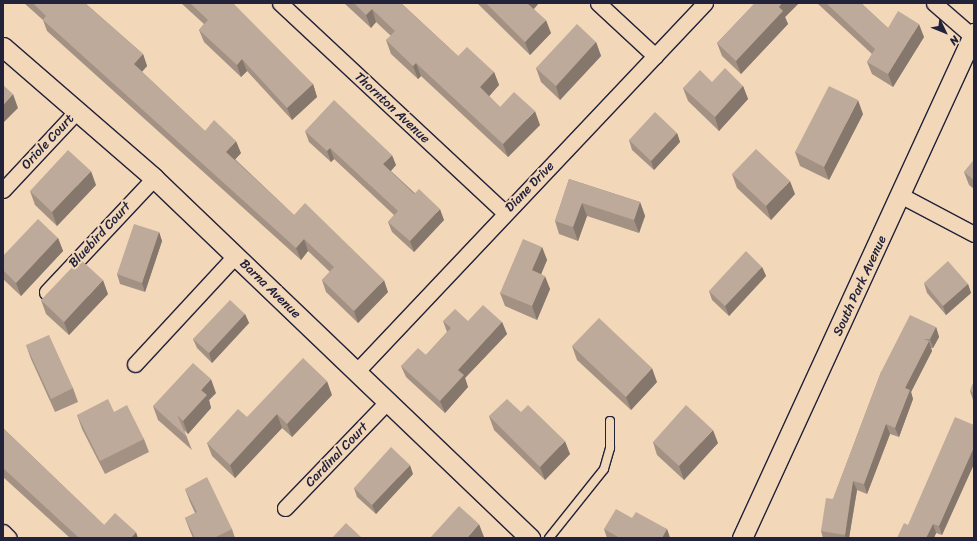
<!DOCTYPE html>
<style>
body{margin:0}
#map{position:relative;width:977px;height:541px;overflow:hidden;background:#f2d7b9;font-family:Sriracha,sans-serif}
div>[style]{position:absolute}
.roads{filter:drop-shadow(1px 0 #22223b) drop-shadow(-1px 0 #22223b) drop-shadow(0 1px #22223b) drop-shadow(0 -1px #22223b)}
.service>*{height:8px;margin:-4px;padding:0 4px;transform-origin:4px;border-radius:4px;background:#f2d7b9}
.minor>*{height:15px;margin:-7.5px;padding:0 7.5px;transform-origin:7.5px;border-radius:7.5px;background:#f2d7b9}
.tertiary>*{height:19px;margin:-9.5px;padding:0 9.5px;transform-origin:9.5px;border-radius:9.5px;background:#f2d7b9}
.wall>*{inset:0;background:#a39284}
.shaded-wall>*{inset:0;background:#85776c}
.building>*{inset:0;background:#beaa9a}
span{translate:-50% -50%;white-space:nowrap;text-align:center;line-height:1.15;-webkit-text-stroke:4px #f2d7b9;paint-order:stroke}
.street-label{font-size:13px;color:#22223b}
.frame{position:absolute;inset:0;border:4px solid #22223b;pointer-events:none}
.north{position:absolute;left:925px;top:12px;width:40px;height:40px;-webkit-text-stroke:3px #f2d7b9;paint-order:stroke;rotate:133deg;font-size:11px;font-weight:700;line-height:16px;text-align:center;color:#22223b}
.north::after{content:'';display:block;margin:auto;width:14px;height:18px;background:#22223b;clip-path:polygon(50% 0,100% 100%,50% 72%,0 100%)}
</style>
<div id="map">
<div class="roads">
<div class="service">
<div style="left:549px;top:538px;width:88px;rotate:-51.4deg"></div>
<div style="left:604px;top:469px;width:22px;rotate:-74deg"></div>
<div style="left:610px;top:448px;width:27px;rotate:-90deg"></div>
</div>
<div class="minor">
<div style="left:280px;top:3px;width:308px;rotate:43deg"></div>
<div style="left:598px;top:3px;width:78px;rotate:42.9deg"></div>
<div style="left:934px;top:3px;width:50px;rotate:41deg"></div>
<div style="left:3px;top:190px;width:108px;rotate:-46.9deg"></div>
<div style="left:902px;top:196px;width:81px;rotate:27.8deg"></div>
<div style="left:47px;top:292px;width:156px;rotate:-46.8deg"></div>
<div style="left:135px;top:364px;width:147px;rotate:-47.2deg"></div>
<div style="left:356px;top:372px;width:508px;rotate:-46.6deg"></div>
<div style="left:285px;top:508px;width:149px;rotate:-46.1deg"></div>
<div style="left:3px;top:532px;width:8px;rotate:45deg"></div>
</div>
<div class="tertiary">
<div style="left:3px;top:47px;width:200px;rotate:40.9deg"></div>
<div style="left:154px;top:178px;width:521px;rotate:43.75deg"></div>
<div style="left:742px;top:538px;width:556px;rotate:-65.33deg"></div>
</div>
</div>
<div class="wall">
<div style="clip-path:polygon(24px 3px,85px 3px,143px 54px,147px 66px,142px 72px,205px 131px,241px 153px,235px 159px,294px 215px,388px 292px,358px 323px,326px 292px,322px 280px,330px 272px,308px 251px,301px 260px,47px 31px,43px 20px)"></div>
<div style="clip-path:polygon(181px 3px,223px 3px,313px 84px,317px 97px,292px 120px,247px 71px,241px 77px,204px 42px,199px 30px,204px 24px)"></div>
<div style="clip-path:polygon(344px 3px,401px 3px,458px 56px,494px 72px,499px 85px,489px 96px,500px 107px,540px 125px,508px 157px,421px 76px,418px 79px,391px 54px,386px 40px,391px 36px,376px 22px,371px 28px)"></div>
<div style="clip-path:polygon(477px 3px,539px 3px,534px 9px,551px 33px,530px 55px)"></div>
<div style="clip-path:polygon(755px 3px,799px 3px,785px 17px,788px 24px,741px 74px,722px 56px,717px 43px)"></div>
<div style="clip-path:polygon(817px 3px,861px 3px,888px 28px,924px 37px,893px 87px,872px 74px,867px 62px,872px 54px)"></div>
<div style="clip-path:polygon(596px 42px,601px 56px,560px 100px,541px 82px,536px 68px)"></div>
<div style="clip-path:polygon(712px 82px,743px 86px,748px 99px,719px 131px,688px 101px,683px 88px)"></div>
<div style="clip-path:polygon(863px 114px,829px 180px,800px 166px,795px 152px)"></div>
<div style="clip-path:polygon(305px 131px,396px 165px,391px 171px,444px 220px,414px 252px,392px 232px,388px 222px,394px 215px,334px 159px,331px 162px,309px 142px)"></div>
<div style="clip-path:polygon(677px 133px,680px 142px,654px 170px,632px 150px,629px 140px)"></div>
<div style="clip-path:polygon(974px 160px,974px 189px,969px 185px,964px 172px)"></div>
<div style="clip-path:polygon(732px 174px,795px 194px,771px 220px,737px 188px)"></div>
<div style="clip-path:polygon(569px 179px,640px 202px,645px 216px,639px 233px,587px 216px,578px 241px,559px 234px,555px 221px)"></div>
<div style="clip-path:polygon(96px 185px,57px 226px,35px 205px,30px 191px)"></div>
<div style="clip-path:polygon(159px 232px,162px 241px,145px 292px,120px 284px,117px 274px)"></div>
<div style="clip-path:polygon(58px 238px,63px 251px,21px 296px,3px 279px,3px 256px)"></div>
<div style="clip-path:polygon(542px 247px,547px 260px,541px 274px,550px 289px,537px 320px,505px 306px,500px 293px)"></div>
<div style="clip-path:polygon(762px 267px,766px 276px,729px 316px,712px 300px,709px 291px)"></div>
<div style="clip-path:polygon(924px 283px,968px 284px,971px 293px,946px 315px,927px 293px)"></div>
<div style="clip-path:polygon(108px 294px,69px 335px,46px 314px,41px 300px)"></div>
<div style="clip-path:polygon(245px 314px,249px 323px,212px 363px,197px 348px,193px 339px)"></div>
<div style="clip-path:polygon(443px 321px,502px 322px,507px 334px,465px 378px,468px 387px,445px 413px,406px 377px,401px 366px,426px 355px,447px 332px)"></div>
<div style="clip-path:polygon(936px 327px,939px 337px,933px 348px,931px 348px,932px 351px,911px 392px,913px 399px,899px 437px,890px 434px,867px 494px,857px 490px,849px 538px,823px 538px,821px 531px,881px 372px)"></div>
<div style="clip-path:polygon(26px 345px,73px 388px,78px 402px,55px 412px,31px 359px)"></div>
<div style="clip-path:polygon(572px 346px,657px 382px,631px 410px,577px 360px)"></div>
<div style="clip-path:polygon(974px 381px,974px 401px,973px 400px,970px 391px)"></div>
<div style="clip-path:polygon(216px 393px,209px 400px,211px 408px,188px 434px,184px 430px,192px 450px,158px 420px,153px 406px)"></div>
<div style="clip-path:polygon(332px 395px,292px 437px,282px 428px,235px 478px,212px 456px,207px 443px,247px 417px)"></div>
<div style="clip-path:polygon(114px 412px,144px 439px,149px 452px,105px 474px,82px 429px,77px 415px)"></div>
<div style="clip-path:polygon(521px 412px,570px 454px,545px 480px,494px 430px,489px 416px)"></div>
<div style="clip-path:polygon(974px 425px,974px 464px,942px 535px,936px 533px,934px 538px,897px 538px,908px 525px)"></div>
<div style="clip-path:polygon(3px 428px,104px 525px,138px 538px,70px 538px,3px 477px)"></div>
<div style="clip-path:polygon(653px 442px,718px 443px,684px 480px,657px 455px)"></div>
<div style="clip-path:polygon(413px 474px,376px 514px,357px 497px,354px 488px)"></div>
<div style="clip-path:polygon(185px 489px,232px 529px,235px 538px,193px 538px,190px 531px,185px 518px,195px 513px,190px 502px)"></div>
<div style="clip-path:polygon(632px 518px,667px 529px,670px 538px,607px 538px,604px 529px)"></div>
</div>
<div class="shaded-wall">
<div style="clip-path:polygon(525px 3px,539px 3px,529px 14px)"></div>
<div style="clip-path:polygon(782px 3px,799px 3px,785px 17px,788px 24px,741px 74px,736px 61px)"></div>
<div style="clip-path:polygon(372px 9px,376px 22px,371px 28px,366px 15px)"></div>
<div style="clip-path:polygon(546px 20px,551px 33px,530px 55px,525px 42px)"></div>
<div style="clip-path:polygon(919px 24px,924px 37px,893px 87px,888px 74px)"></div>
<div style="clip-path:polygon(596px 42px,601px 56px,560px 100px,556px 86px)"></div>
<div style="clip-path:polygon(143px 54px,147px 66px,138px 76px,134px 64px)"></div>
<div style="clip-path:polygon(242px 59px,247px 71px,241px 77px,237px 65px)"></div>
<div style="clip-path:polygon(416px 63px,421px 76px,418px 79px,413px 66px)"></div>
<div style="clip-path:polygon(494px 72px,499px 85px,485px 101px,480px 87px)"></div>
<div style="clip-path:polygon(313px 84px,317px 97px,292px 120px,287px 108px)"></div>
<div style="clip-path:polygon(743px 86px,748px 99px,719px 131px,715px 117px)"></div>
<div style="clip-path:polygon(13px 94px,18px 108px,3px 123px,3px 105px)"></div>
<div style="clip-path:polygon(858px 100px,863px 114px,829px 180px,824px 167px)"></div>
<div style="clip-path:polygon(535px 111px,540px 125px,508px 157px,503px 144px)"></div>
<div style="clip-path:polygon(677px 133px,680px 142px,654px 170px,651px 161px)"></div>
<div style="clip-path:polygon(236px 141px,241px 153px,231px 164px,226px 152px)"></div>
<div style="clip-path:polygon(330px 148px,334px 159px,331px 162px,327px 151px)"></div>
<div style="clip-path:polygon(392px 155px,396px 165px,387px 175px,383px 164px)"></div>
<div style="clip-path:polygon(91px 171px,96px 185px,57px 226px,52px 212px)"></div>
<div style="clip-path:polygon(790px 181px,795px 194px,771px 220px,766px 206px)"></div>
<div style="clip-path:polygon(640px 202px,645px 216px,639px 233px,634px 220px)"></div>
<div style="clip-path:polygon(582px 203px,587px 216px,578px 241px,573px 227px)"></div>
<div style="clip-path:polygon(440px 209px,444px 220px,414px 252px,410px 241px)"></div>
<div style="clip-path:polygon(159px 232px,162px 241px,145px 292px,142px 283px)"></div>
<div style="clip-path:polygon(58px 238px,63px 251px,21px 296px,16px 283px)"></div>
<div style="clip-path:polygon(304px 239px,308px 251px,301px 260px,296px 248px)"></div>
<div style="clip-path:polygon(542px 247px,547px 260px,537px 284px,532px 270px)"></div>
<div style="clip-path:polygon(762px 267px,766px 276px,729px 316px,725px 306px)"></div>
<div style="clip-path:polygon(545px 276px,550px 289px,537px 320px,532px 306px)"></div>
<div style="clip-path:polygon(103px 280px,108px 294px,69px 335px,64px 322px)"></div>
<div style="clip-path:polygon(384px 280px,388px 292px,358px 323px,354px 311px)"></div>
<div style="clip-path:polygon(968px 284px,971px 293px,946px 315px,943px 306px)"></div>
<div style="clip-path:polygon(245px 314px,249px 323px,212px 363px,209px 353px)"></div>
<div style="clip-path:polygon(502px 322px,507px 334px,465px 378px,468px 387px,445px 413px,440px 401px,458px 370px)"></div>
<div style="clip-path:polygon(936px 327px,939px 337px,933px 348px,930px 339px)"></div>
<div style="clip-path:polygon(929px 341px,932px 351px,911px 392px,913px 399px,899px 437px,895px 428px,905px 388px)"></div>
<div style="clip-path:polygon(652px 368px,657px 382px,631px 410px,626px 397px)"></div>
<div style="clip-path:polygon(211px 379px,216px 393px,209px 400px,211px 408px,188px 434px,183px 421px,201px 390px)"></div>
<div style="clip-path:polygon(327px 381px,332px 395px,292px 437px,287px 424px)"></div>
<div style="clip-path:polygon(277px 414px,282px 428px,235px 478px,230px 465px)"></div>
<div style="clip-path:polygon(886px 424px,890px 434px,867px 494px,864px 484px)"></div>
<div style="clip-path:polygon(713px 430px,718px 443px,684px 480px,679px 466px)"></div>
<div style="clip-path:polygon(565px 441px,570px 454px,545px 480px,540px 467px)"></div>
<div style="clip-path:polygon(974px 447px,974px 464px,942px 535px,939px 526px)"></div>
<div style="clip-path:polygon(410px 465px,413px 474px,376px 514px,372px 505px)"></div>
<div style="clip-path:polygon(853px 481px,857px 490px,849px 538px,846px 538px,845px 535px)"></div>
<div style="clip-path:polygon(479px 524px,484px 537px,484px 538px,467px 538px)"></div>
<div style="clip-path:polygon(933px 524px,936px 533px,934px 538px,926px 538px)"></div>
<div style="clip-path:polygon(667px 529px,670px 538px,662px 538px)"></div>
<div style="clip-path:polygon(136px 532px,138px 538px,131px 538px)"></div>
</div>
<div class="building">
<div style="clip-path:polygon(33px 3px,85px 3px,143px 54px,134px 64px,205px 131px,214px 120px,236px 141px,226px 152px,294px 215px,305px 203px,384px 280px,354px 311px,322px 280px,334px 267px,304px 239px,296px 248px,43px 20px,46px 16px)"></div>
<div style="clip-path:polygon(190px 3px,233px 3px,313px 84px,287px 108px,242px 59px,237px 65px,199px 30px,208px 20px)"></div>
<div style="clip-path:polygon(354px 3px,401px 3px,458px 56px,467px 47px,494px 72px,480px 87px,500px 107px,514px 92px,535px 111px,503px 144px,416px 63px,413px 66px,386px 40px,395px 31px,372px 9px,366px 15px)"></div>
<div style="clip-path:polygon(486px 3px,527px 3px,546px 20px,525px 42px)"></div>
<div style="clip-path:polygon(755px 3px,782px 3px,779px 7px,783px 11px,736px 61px,717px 43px)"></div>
<div style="clip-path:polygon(826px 3px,861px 3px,888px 28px,898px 11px,919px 24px,888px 74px,867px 62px,875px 49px)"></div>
<div style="clip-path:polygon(577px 24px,596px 42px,556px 86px,536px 68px)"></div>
<div style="clip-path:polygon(725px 68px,743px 86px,715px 117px,683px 88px,700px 70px,712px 82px)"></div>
<div style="clip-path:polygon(3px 85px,13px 94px,3px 105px)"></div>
<div style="clip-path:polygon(829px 86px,858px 100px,824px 167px,795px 152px)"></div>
<div style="clip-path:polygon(334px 100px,392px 155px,383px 164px,414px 194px,419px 189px,440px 209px,410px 241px,388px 222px,398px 211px,330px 148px,327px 151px,305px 131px)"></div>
<div style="clip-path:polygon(655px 112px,677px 133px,651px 161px,629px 140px)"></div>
<div style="clip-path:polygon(756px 149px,790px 181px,766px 206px,732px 174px)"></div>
<div style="clip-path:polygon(68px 150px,91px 171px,52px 212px,30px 191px)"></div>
<div style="clip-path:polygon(974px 160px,974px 180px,964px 172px)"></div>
<div style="clip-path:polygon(569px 179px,640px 202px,634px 220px,582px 203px,573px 227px,555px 221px)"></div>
<div style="clip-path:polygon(38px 219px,58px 238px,16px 283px,3px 270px,3px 256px)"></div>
<div style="clip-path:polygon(134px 224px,159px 232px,142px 283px,117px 274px)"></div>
<div style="clip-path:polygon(523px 239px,542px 247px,532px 270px,545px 276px,532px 306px,500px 293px)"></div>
<div style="clip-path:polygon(746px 251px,762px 267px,725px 306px,709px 291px)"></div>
<div style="clip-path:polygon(80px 259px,103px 280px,64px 322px,41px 300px)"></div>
<div style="clip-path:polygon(948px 261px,968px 284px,943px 306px,924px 283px)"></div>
<div style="clip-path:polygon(230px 300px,245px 314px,209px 353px,193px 339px)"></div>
<div style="clip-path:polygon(483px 305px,502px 322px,458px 370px,464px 375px,440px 401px,401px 366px,418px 348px,426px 355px,451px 328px,443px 321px,455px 309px,468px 321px)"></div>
<div style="clip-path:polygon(910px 315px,936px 327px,930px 339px,923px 339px,929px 341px,905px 388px,910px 390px,895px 428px,886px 424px,864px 484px,853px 481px,845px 535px,821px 531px,826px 498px,833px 499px,881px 372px)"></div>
<div style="clip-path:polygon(599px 318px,652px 368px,626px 397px,572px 346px)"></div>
<div style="clip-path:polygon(49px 335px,73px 388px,51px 399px,26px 345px)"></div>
<div style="clip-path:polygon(303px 358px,327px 381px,287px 424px,277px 414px,230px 465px,207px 443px,238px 409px,247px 417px)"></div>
<div style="clip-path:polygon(193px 363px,211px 379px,201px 390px,207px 395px,183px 421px,177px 415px,187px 437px,153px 406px)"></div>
<div style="clip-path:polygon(974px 381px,974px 393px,970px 391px)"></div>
<div style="clip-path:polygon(108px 399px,114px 412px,127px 405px,144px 439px,100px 461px,77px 415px)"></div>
<div style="clip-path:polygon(507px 399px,521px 412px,528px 405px,565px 441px,540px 467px,489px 416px)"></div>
<div style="clip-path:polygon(686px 405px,713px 430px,679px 466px,653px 442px)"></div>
<div style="clip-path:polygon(955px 417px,974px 425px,974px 447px,939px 526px,933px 524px,926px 538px,897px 538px,904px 523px,908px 525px)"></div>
<div style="clip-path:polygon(3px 428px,104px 525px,115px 513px,136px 532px,131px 538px,79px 538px,3px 468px)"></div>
<div style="clip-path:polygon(391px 447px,410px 465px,372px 505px,354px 488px)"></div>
<div style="clip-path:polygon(207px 477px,232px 529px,214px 538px,195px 538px,185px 518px,197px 512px,185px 489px)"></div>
<div style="clip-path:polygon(459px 506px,479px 524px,467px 538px,430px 538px)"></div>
<div style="clip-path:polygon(616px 509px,632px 518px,636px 512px,667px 529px,662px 538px,620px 538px,604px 529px)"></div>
<div style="clip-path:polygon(346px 523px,362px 538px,332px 538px)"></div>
</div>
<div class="street-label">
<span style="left:392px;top:108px;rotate:43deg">Thornton Avenue</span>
<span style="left:48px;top:142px;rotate:-47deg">Oriole Court</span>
<span style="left:530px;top:187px;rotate:-46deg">Diane Drive</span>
<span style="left:100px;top:235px;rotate:-47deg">Bluebird Court</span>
<span style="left:860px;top:286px;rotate:-65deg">South Park Avenue</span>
<span style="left:270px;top:289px;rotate:44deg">Barna Avenue</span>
<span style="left:337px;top:455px;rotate:-46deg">Cardinal Court</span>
</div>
<div class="frame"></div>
<div class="north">N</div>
</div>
